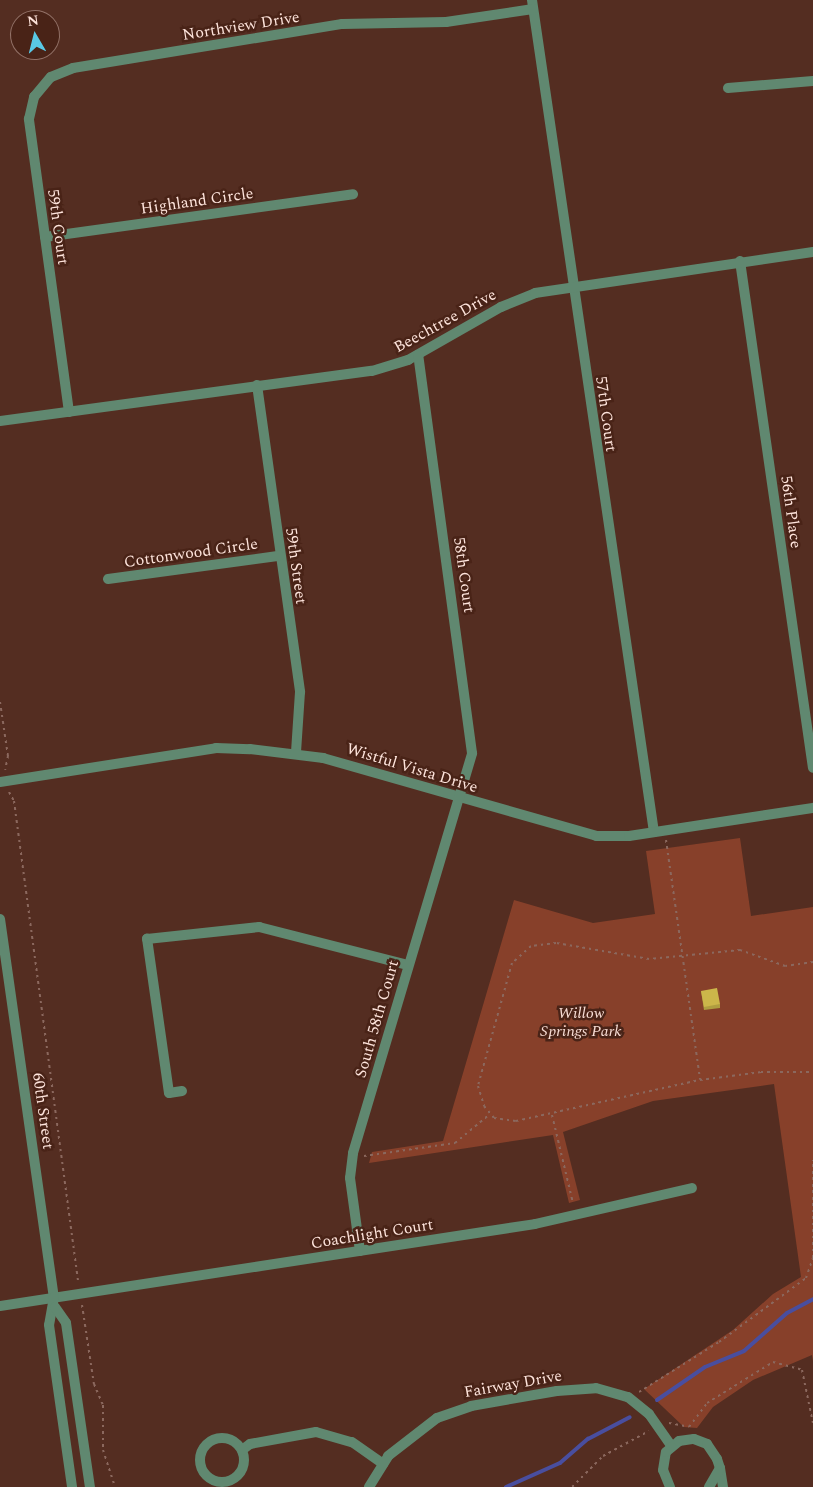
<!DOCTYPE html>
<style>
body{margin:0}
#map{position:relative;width:813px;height:1487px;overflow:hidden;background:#542d21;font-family:Spectral,serif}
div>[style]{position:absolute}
.green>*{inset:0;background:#87402a}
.stream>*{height:4px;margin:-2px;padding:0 2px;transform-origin:2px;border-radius:2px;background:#494e9f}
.path>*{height:2px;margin-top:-1px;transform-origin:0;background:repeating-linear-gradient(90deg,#8b685e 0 2.5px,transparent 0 6.5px)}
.minor>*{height:10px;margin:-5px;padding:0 5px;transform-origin:5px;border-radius:5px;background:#608870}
.minor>.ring{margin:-5px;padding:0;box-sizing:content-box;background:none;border:10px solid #608870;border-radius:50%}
.tertiary>*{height:10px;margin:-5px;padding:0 5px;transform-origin:5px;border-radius:5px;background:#608870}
.wall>*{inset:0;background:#af9d40}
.building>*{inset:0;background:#ccb64a}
span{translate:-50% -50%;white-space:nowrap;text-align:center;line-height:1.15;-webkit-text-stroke:5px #492317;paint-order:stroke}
.street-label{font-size:16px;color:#fee4dc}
.park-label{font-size:16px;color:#f7dcd4;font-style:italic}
.north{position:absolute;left:10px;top:10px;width:50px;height:50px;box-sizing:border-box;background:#492317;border:1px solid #917066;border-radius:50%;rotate:352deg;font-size:14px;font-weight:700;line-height:20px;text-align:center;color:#fee4dc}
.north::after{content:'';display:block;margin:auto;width:18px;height:22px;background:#59c8e5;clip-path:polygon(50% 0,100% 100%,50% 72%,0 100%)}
</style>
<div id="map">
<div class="green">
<div style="clip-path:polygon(740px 838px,751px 916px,813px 907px,813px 1361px,812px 1355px,753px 1380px,713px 1407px,697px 1428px,684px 1427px,644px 1389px,733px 1330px,773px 1294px,801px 1277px,774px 1084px,653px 1101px,563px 1132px,580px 1200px,569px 1203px,553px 1135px,369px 1163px,372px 1152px,443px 1141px,514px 900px,593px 923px,655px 914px,646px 851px)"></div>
</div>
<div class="stream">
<div style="left:657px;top:1400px;width:58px;rotate:-34.5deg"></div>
<div style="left:705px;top:1367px;width:42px;rotate:-22.3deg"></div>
<div style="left:744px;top:1351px;width:57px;rotate:-41.5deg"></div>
<div style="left:787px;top:1313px;width:30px;rotate:-28deg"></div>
<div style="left:506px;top:1487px;width:59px;rotate:-24deg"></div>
<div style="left:560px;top:1463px;width:37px;rotate:-41deg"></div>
<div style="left:588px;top:1439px;width:47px;rotate:-27.6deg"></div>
</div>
<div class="path">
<div style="left:0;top:702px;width:55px;rotate:81.6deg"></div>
<div style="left:8px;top:756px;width:14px;rotate:102deg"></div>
<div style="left:9px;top:792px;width:10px;rotate:61deg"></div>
<div style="left:14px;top:801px;width:486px;rotate:82.4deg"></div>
<div style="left:666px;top:840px;width:242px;rotate:81.9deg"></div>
<div style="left:813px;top:962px;width:28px;rotate:172deg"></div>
<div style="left:785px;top:966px;width:48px;rotate:-160.4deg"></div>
<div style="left:740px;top:950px;width:91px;rotate:174.4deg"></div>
<div style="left:649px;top:959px;width:94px;rotate:-170.2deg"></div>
<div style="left:556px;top:943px;width:25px;rotate:173deg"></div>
<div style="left:531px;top:946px;width:25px;rotate:138deg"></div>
<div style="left:512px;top:963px;width:128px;rotate:105.5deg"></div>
<div style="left:478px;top:1086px;width:21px;rotate:73deg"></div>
<div style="left:484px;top:1106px;width:16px;rotate:50deg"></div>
<div style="left:494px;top:1118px;width:22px;rotate:8deg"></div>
<div style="left:516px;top:1121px;width:189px;rotate:-12.6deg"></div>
<div style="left:700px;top:1080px;width:62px;rotate:-7.5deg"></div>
<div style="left:761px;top:1072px;width:52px"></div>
<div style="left:552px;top:1115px;width:90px;rotate:76.6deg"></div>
<div style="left:364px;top:1156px;width:92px;rotate:-8.1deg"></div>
<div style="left:455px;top:1143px;width:45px;rotate:-39.6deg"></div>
<div style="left:82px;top:1305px;width:80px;rotate:81.4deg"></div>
<div style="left:94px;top:1384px;width:23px;rotate:67deg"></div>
<div style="left:103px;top:1405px;width:45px;rotate:90deg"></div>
<div style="left:103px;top:1450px;width:39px;rotate:72deg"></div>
<div style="left:639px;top:1392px;width:94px;rotate:-32deg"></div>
<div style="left:719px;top:1342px;width:108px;rotate:-36.3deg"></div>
<div style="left:806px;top:1278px;width:21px;rotate:-71deg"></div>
<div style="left:813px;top:1258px;width:98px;rotate:-90deg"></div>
<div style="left:669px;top:1423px;width:20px;rotate:11deg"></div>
<div style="left:689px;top:1427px;width:30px;rotate:-53deg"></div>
<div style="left:707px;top:1403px;width:78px;rotate:-31.8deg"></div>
<div style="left:773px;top:1362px;width:30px;rotate:15deg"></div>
<div style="left:802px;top:1370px;width:54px;rotate:78.3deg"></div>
<div style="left:572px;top:1487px;width:44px;rotate:-45deg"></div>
<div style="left:603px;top:1456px;width:52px;rotate:-28.5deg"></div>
</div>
<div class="minor">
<div style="left:532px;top:0;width:841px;rotate:81.66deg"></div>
<div style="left:728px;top:88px;width:85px;rotate:-4.7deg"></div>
<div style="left:45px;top:237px;width:311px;rotate:-7.9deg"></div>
<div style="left:740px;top:261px;width:512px;rotate:81.81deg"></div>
<div style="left:257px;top:385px;width:310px;rotate:82deg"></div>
<div style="left:300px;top:692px;width:60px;rotate:93.8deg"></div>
<div style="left:69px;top:412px;width:296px;rotate:-97.8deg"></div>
<div style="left:29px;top:119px;width:23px;rotate:-77deg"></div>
<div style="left:34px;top:97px;width:26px;rotate:-50deg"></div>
<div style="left:51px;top:77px;width:24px;rotate:-22deg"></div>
<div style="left:73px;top:68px;width:273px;rotate:-9.3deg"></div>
<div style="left:342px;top:24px;width:104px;rotate:-1.1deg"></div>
<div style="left:446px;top:22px;width:88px;rotate:-8.5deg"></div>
<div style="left:0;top:421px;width:375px;rotate:-7.7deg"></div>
<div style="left:372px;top:371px;width:38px;rotate:-17deg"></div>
<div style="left:408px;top:360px;width:107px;rotate:-29.7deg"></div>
<div style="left:501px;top:307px;width:37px;rotate:-22deg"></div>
<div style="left:535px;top:293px;width:281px;rotate:-8.4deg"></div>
<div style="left:108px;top:579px;width:173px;rotate:-7.7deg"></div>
<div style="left:0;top:782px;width:219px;rotate:-8.9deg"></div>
<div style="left:216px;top:748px;width:34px;rotate:2deg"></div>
<div style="left:250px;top:749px;width:74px;rotate:7deg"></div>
<div style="left:323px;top:758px;width:284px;rotate:15.9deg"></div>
<div style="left:596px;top:836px;width:33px"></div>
<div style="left:629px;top:836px;width:186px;rotate:-8.7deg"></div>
<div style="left:182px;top:1091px;width:13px;rotate:171deg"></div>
<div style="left:169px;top:1093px;width:156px;rotate:-98.1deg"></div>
<div style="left:147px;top:939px;width:113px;rotate:-6.1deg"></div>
<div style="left:259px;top:927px;width:154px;rotate:14.3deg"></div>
<div style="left:360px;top:1251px;width:74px;rotate:-97.8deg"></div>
<div style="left:350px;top:1178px;width:25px;rotate:-83deg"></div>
<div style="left:353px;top:1153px;width:417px;rotate:-73.4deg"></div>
<div style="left:472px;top:753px;width:402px;rotate:-97.7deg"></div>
<div style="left:0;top:1306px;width:541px;rotate:-8.71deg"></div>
<div style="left:535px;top:1224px;width:161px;rotate:-12.9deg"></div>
<div class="ring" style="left:200px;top:1438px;width:34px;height:34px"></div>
<div style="left:242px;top:1450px;width:10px;rotate:-37deg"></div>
<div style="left:250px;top:1444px;width:67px;rotate:-10.3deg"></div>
<div style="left:316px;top:1432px;width:37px;rotate:16deg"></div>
<div style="left:352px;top:1442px;width:38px;rotate:35deg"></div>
<div style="left:720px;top:1468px;width:19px;rotate:81deg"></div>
<div style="left:369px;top:1487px;width:36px;rotate:-58deg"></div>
<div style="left:388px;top:1456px;width:62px;rotate:-37.8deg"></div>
<div style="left:437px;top:1418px;width:36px;rotate:-19deg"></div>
<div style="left:471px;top:1406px;width:87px;rotate:-9.9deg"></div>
<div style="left:557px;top:1391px;width:39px;rotate:-4deg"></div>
<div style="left:596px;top:1388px;width:33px;rotate:16deg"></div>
<div style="left:628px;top:1397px;width:27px;rotate:39deg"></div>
<div style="left:649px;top:1414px;width:38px;rotate:55deg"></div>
<div style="left:670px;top:1487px;width:18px;rotate:-112deg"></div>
<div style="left:663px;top:1470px;width:18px;rotate:-81deg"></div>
<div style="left:666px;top:1452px;width:17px;rotate:-40deg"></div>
<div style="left:679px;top:1441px;width:15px;rotate:-8deg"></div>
<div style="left:694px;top:1439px;width:14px;rotate:21deg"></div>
<div style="left:707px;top:1444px;width:18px;rotate:56deg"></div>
<div style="left:717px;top:1459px;width:9px;rotate:72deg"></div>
<div style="left:720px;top:1468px;width:22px;rotate:120deg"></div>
</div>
<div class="tertiary">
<div style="left:0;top:919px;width:382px;rotate:81.9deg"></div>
<div style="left:54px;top:1297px;width:28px;rotate:100deg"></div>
<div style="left:49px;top:1325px;width:164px;rotate:81.9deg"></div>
<div style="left:55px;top:1307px;width:19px;rotate:55deg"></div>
<div style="left:66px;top:1323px;width:166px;rotate:81.7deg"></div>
</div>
<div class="wall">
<div style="clip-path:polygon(701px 991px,720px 1004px,720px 1008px,704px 1010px)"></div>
</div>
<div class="building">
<div style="clip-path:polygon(717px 988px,720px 1004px,704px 1007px,701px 991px)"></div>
</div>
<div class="street-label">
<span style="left:241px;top:26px;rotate:-9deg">Northview Drive</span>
<span style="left:197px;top:201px;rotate:-8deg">Highland Circle</span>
<span style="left:58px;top:227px;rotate:82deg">59th Court</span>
<span style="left:445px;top:321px;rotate:-29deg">Beechtree Drive</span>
<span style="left:606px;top:414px;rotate:82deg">57th Court</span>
<span style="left:791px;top:512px;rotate:82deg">56th Place</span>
<span style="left:191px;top:553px;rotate:-8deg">Cottonwood Circle</span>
<span style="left:296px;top:566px;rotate:82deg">59th Street</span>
<span style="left:464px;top:575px;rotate:82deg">58th Court</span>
<span style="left:412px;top:768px;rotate:17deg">Wistful Vista Drive</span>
<span style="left:377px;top:1019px;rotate:-74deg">South 58th Court</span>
<span style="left:43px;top:1111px;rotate:82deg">60th Street</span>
<span style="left:372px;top:1234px;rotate:-9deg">Coachlight Court</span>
<span style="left:513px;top:1384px;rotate:-10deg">Fairway Drive</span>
</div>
<div class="park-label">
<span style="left:581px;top:1022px">Willow<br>Springs Park</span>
</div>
<div class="north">N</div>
</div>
